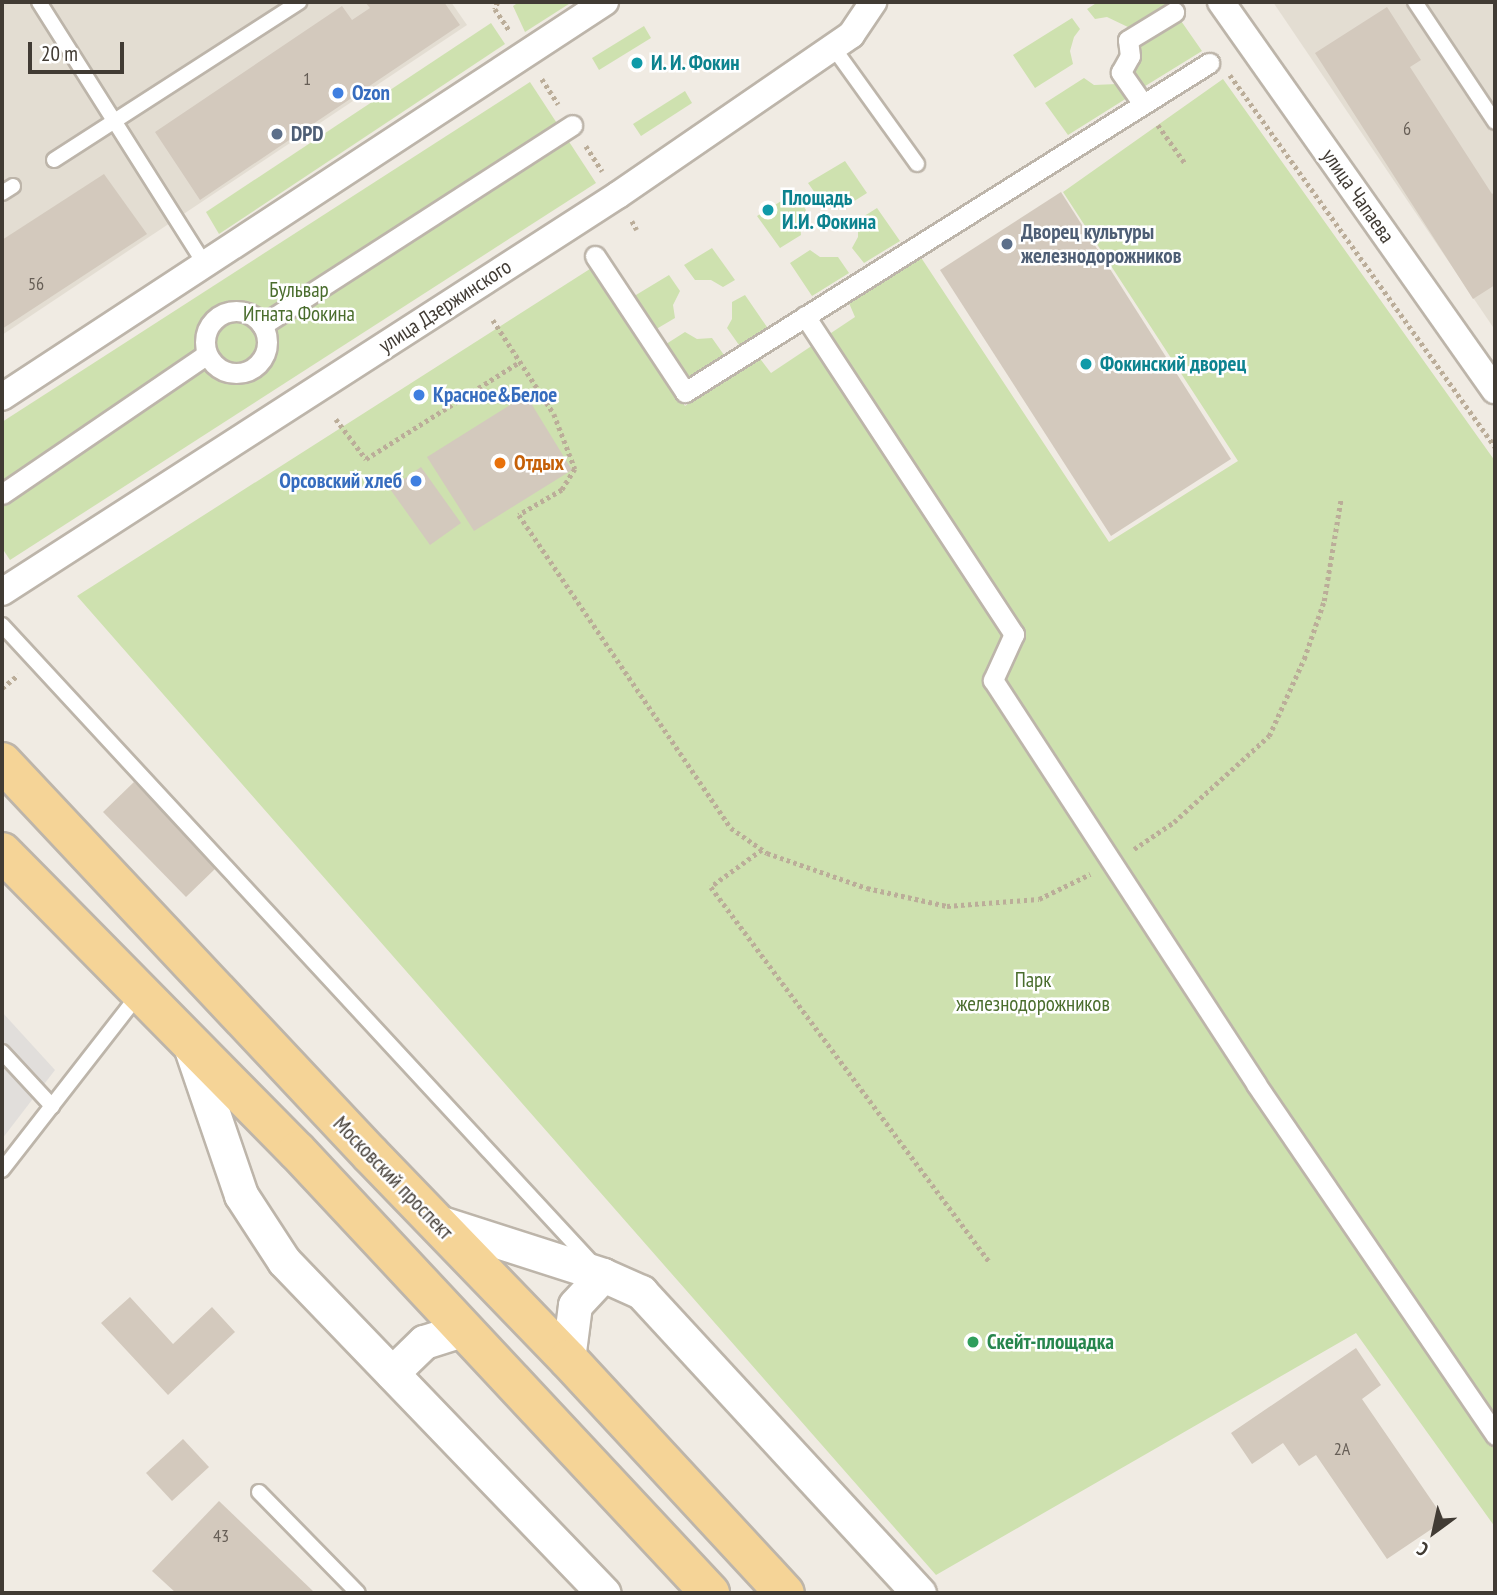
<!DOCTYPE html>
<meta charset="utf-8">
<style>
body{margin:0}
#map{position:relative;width:1497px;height:1595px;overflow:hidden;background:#f0ebe3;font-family:"PT Sans Narrow",sans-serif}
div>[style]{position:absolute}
.residential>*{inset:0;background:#e3ddd2}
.green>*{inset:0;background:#cee1af}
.parking>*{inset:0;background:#e1dedb}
.building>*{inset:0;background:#d3c9bd}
.path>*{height:4.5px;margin-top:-2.25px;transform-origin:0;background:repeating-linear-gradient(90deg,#bbad99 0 3.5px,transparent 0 7px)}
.roads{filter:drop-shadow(2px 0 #bdb5aa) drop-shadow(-2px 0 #bdb5aa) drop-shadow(0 2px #bdb5aa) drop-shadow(0 -2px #bdb5aa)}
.service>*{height:14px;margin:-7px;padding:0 7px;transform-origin:7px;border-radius:7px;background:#fff}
.pedestrian>*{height:19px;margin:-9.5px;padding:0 9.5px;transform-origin:9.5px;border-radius:9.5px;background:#fff}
.pedestrian>.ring{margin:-9.5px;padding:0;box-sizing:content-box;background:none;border:19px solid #fff;border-radius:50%}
.minor>*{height:26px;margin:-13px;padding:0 13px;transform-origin:13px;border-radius:13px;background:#fff}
.tertiary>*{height:33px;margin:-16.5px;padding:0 16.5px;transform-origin:16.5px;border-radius:16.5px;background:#fff}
.primary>*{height:38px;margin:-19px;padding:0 19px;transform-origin:19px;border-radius:19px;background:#f5d497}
.dots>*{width:19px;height:19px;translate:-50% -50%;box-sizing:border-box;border:4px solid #fff;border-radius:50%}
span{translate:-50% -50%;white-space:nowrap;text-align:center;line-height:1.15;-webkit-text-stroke:5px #fff;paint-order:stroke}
.number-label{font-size:18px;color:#665e56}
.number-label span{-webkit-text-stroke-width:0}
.culture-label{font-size:21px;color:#0d838f;font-weight:700}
.left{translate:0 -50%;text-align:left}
.shop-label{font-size:21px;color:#366cbe;font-weight:700}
.right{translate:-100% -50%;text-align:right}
.service-label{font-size:21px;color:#4e5e75;font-weight:700}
.street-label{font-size:21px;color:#413b34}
.park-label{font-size:21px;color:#4a6d2d}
.food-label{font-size:21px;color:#c56008;font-weight:700}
.leisure-label{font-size:21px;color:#27864d;font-weight:700}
.frame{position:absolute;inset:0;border:4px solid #413b34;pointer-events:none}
.north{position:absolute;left:1399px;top:1497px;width:70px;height:70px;-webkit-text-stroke:5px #fff;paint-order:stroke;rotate:213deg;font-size:19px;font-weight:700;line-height:28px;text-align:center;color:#413b34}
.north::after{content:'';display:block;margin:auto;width:24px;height:32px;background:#413b34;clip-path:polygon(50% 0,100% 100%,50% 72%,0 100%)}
.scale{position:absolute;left:28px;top:42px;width:96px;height:32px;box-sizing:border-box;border:4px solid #413b34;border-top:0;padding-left:9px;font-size:21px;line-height:24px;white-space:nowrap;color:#413b34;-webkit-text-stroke:5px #fff;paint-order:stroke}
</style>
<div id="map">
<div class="residential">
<div style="clip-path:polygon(2px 2px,451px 2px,467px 25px,2px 335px)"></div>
<div style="clip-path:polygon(1273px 2px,1495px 2px,1495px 330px)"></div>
</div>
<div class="green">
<div style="clip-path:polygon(519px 2px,572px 2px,525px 32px,513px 6px)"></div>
<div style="clip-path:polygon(1098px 2px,1168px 2px,1169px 4px,1130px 28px,1107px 17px,1095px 19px,1087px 9px)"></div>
<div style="clip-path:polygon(1072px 18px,1080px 29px,1074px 37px,1070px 51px,1073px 64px,1035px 88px,1013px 55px)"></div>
<div style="clip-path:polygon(1179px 18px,1202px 51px,1142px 88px,1132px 73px,1140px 54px,1139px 44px)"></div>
<div style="clip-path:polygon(491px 23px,505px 44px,219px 234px,206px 212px)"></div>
<div style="clip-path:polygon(644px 26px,651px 38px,599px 70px,592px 58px)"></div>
<div style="clip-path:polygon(1084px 78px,1094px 85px,1117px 84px,1127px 98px,1068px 135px,1045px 103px)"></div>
<div style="clip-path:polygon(1223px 79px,1495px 461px,1495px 1527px,1356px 1333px,936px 1575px,77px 596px,593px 267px,685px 406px,758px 356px,771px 373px,855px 317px,849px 303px,920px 256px,1109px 542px,1238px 461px,1063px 192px)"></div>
<div style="clip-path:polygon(530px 82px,596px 183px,10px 560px,2px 548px,2px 422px)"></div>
<div style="clip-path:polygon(685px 91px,692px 103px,641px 136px,633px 124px)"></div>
<div style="clip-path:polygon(845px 161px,867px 193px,848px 205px,833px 199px,820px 200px,808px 183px)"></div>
<div style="clip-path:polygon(794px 193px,806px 210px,800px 222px,801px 235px,780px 248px,757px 216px)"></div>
<div style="clip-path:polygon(877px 208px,900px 241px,864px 263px,852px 248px,858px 237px,858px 220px)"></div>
<div style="clip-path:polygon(712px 248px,735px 280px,723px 287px,711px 280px,695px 280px,684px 265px)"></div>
<div style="clip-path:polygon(810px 250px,820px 257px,838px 257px,849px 273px,812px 296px,790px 263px)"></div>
<div style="clip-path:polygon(669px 275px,680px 291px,673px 305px,675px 318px,653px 331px,631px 298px)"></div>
<div style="clip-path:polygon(745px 295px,767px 327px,739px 345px,727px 328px,732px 319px,732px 302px)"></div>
<div style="clip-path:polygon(685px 332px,697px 339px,712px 338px,724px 355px,685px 379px,663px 346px)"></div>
</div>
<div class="parking">
<div style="clip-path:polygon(2px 1012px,55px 1070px,2px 1139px)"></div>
</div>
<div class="building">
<div style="clip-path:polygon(365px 2px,444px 2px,460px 25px,200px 200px,155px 132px,342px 6px,352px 20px,370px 8px)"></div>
<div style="clip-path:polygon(1387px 7px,1421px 60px,1410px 67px,1492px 194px,1495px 192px,1495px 285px,1473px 299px,1315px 53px)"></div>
<div style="clip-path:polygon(104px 174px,147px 234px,2px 329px,2px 240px)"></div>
<div style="clip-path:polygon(1061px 192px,1231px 459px,1111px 536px,940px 270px)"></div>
<div style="clip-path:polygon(526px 395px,572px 470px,474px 531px,427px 457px)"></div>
<div style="clip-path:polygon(421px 467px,461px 523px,430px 545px,390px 489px)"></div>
<div style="clip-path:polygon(134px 782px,217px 867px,186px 897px,103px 812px)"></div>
<div style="clip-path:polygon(130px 1297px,173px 1344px,212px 1307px,235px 1332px,168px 1395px,101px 1323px)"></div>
<div style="clip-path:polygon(1356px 1348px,1381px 1385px,1362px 1399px,1445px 1520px,1387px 1559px,1316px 1455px,1299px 1466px,1283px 1443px,1252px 1464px,1231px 1433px)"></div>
<div style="clip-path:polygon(183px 1439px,209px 1467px,172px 1501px,146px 1473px)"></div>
<div style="clip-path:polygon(219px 1501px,315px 1593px,176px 1593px,152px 1571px)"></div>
</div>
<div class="path">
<div style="left:498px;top:2px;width:8px;rotate:113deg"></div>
<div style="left:495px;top:9px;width:27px;rotate:56deg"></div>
<div style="left:1230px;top:75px;width:457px;rotate:54.5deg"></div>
<div style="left:542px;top:79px;width:30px;rotate:57deg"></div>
<div style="left:1158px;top:125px;width:47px;rotate:54.6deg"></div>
<div style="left:586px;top:146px;width:30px;rotate:57deg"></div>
<div style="left:632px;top:221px;width:10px;rotate:61deg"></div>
<div style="left:493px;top:320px;width:112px;rotate:57deg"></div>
<div style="left:554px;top:414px;width:59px;rotate:69.1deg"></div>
<div style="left:575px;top:469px;width:25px;rotate:122deg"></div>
<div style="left:562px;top:490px;width:50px;rotate:149.8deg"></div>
<div style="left:519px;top:515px;width:378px;rotate:55.9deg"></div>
<div style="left:731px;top:828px;width:44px;rotate:34.8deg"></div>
<div style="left:767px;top:853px;width:106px;rotate:19.3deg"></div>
<div style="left:867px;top:888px;width:82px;rotate:12.7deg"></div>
<div style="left:947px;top:906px;width:92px;rotate:-4.4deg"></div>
<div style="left:1039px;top:899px;width:57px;rotate:-26.1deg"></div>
<div style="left:336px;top:419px;width:50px;rotate:53.1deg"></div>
<div style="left:366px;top:459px;width:180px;rotate:-32.3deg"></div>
<div style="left:2px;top:688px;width:21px;rotate:-39deg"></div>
<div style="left:1134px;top:849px;width:48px;rotate:-34deg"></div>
<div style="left:1174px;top:822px;width:128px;rotate:-42.2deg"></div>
<div style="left:1269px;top:736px;width:85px;rotate:-65.6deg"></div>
<div style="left:1304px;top:659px;width:61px;rotate:-71deg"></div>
<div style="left:1324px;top:601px;width:104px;rotate:-80.6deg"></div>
<div style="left:762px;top:850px;width:63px;rotate:144deg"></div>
<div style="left:711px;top:887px;width:467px;rotate:53.4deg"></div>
</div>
<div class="roads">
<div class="service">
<div style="left:39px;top:2px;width:311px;rotate:57.7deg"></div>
<div style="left:1415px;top:2px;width:144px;rotate:56.3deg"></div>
<div style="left:833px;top:47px;width:144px;rotate:54.3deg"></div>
<div style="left:54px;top:160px;width:292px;rotate:-32.8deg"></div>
<div style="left:2px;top:193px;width:13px;rotate:-32deg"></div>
<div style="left:2px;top:625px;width:870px;rotate:47.23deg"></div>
<div style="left:2px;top:1052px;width:74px;rotate:47.2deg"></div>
<div style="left:2px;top:1170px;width:223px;rotate:-52.1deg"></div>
<div style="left:259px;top:1492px;width:141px;rotate:45.6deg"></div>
</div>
<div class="pedestrian">
<div style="left:1143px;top:104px;width:39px;rotate:-125deg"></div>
<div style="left:1121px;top:72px;width:18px;rotate:-61deg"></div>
<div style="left:1130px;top:56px;width:16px;rotate:-97deg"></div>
<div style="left:1128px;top:40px;width:54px;rotate:-31.3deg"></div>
<div style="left:595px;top:256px;width:163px;rotate:56.5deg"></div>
<div style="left:685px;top:392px;width:619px;rotate:-32.12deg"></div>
<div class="ring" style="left:205px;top:311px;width:43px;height:43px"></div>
<div style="left:805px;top:316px;width:381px;rotate:56.7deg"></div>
<div style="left:1014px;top:634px;width:51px;rotate:114.5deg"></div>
<div style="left:993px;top:680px;width:482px;rotate:56.9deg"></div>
<div style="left:1256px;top:1084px;width:425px;rotate:55.7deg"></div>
<div style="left:262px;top:325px;width:369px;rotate:-32.8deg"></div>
<div style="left:2px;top:494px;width:248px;rotate:-34.3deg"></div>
</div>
<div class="minor">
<div style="left:1221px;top:2px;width:475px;rotate:54.8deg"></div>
<div style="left:2px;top:397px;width:721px;rotate:-33.23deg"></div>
<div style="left:2px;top:592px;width:733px;rotate:-32.8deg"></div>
<div style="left:618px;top:195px;width:283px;rotate:-34.5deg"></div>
<div style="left:851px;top:35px;width:40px;rotate:-56deg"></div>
</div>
<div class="tertiary">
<div style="left:188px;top:1040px;width:164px;rotate:71.1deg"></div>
<div style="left:241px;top:1195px;width:79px;rotate:56.9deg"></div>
<div style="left:284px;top:1261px;width:461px;rotate:46.1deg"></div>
<div style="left:435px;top:1221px;width:176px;rotate:17.8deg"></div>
<div style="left:603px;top:1275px;width:42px;rotate:24.1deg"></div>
<div style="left:641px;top:1292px;width:410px;rotate:47.3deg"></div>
<div style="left:568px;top:1359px;width:54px;rotate:-82.6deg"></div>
<div style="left:575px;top:1305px;width:41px;rotate:-47deg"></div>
<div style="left:392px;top:1373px;width:45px;rotate:-44.1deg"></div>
<div style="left:424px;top:1342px;width:43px;rotate:-17.6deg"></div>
</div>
<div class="primary">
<div style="left:2px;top:762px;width:538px;rotate:46.81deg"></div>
<div style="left:370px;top:1154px;width:285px;rotate:46deg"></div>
<div style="left:568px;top:1359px;width:319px;rotate:47.2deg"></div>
<div style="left:2px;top:852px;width:420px;rotate:45.4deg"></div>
<div style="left:297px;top:1151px;width:605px;rotate:46.94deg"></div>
</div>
</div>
<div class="dots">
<div style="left:637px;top:63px;background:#0f9aa8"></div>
<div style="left:338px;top:93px;background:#3f7fe0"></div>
<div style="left:277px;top:134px;background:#5c6f8a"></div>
<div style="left:768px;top:210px;background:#0f9aa8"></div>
<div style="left:1007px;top:244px;background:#5c6f8a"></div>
<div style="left:1086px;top:364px;background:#0f9aa8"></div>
<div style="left:419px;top:395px;background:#3f7fe0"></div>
<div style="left:500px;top:463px;background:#e8710a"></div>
<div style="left:416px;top:481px;background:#3f7fe0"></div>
<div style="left:973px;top:1342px;background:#2e9e5b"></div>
</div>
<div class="number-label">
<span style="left:307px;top:79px">1</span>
<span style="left:1407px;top:129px">6</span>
<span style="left:36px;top:284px">56</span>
<span style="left:1342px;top:1449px">2А</span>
<span style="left:221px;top:1536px">43</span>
</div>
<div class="culture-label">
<span class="left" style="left:651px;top:63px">И. И. Фокин</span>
<span class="left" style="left:782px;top:210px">Площадь<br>И.И. Фокина</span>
<span class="left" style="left:1100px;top:364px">Фокинский дворец</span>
</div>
<div class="shop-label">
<span class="left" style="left:352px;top:93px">Ozon</span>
<span class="left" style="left:433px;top:395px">Красное&amp;Белое</span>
<span class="right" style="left:402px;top:481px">Орсовский хлеб</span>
</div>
<div class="service-label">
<span class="left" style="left:291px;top:134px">DPD</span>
<span class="left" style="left:1021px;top:244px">Дворец культуры<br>железнодорожников</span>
</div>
<div class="street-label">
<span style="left:1358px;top:196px;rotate:55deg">улица Чапаева</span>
<span style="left:445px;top:306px;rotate:-33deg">улица Дзержинского</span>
<span style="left:393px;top:1178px;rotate:46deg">Московский проспект</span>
</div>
<div class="park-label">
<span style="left:299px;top:302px">Бульвар<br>Игната Фокина</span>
<span style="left:1033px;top:992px">Парк<br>железнодорожников</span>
</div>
<div class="food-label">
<span class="left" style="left:514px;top:463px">Отдых</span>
</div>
<div class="leisure-label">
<span class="left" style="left:987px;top:1342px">Скейт-площадка</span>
</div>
<div class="frame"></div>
<div class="north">С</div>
<div class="scale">20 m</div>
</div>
